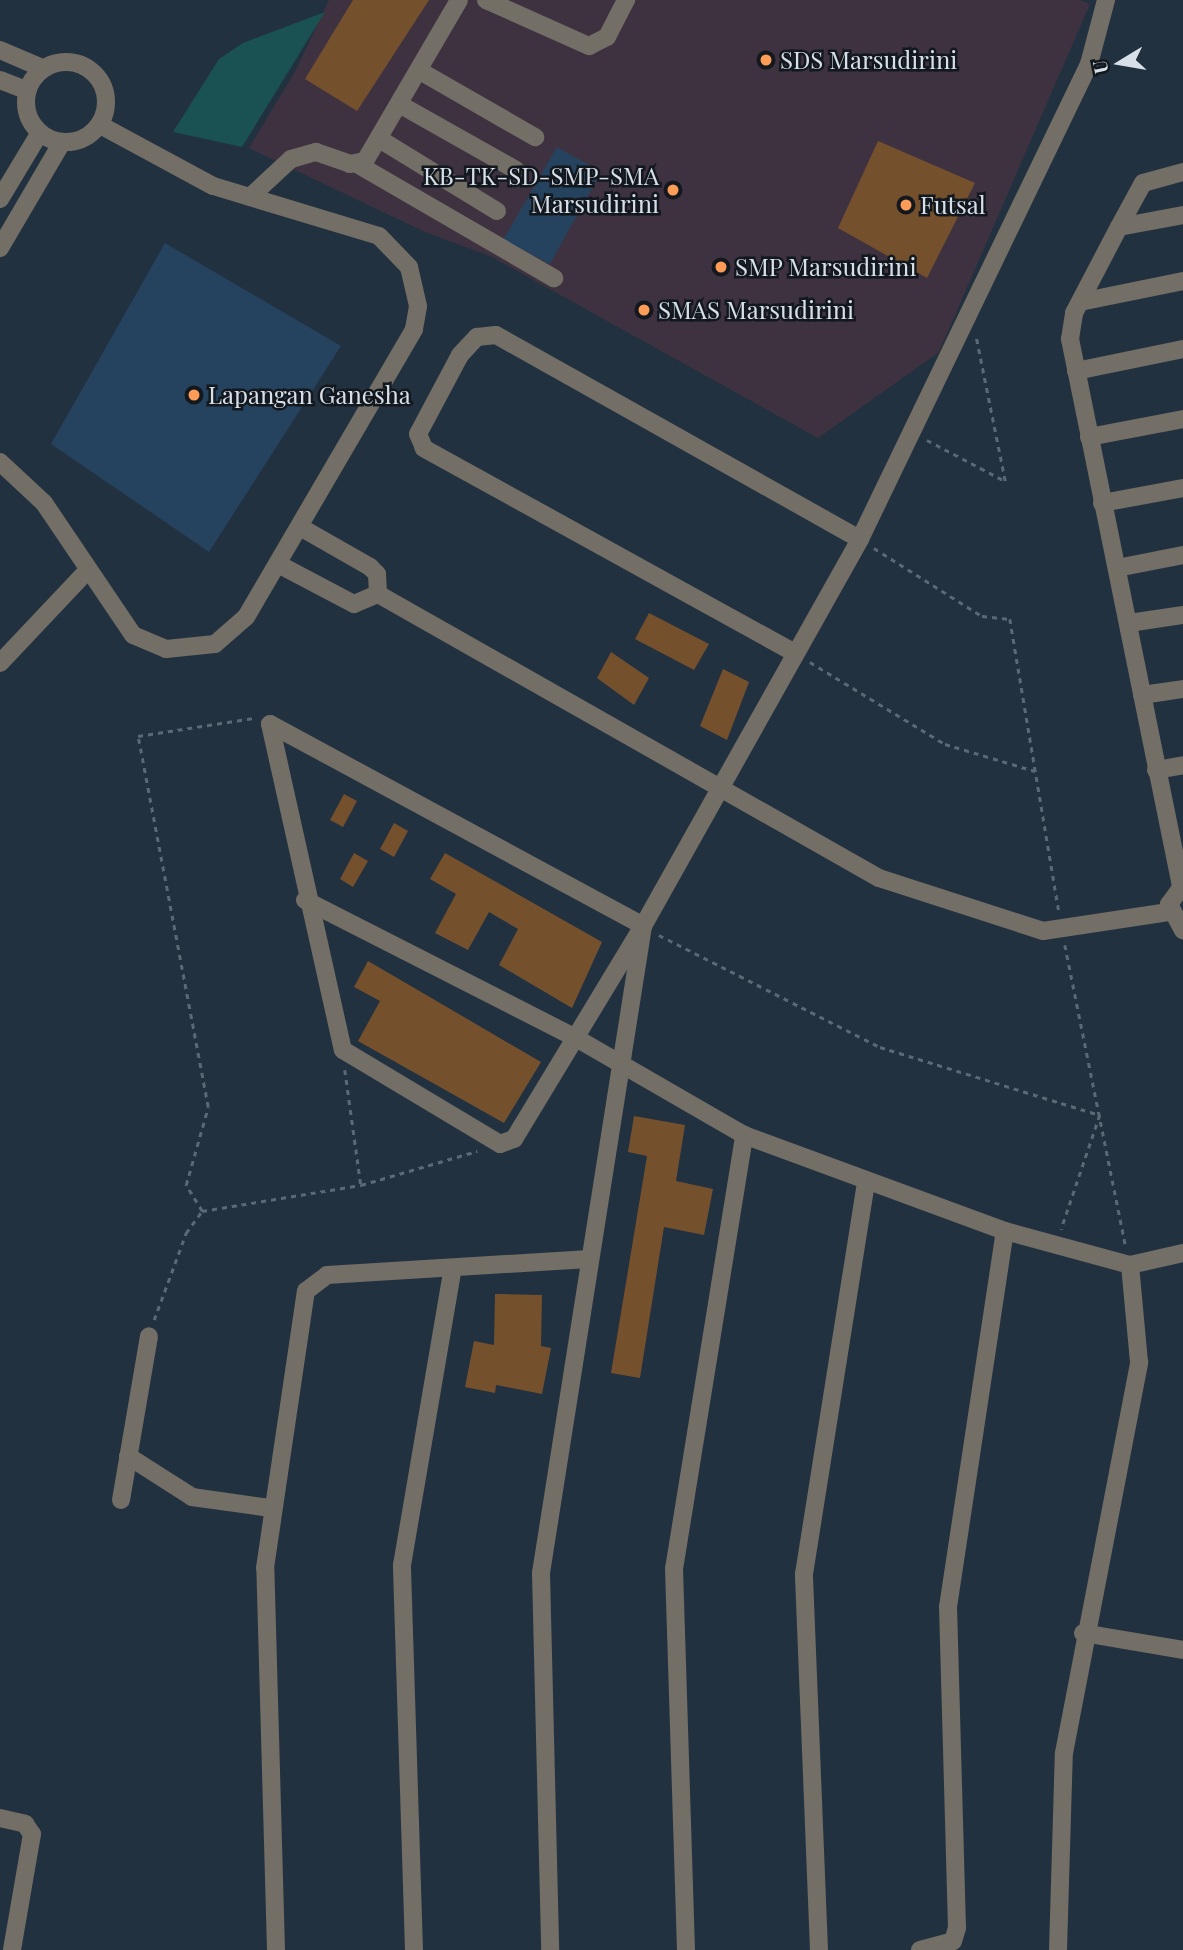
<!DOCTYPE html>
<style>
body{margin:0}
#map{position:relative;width:1183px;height:1950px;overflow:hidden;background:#22313f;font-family:"Playfair Display",serif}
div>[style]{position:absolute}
.education>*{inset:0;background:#3e3241}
.green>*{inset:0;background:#25435e}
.water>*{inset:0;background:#1a5152}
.building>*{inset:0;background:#75502d}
.path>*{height:2.5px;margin-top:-1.25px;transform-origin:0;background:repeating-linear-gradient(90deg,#5b6875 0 5px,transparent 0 10px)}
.minor>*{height:18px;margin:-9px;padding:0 9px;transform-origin:9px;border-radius:9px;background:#736e66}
.minor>.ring{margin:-9px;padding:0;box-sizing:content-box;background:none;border:18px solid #736e66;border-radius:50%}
.dots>*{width:19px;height:19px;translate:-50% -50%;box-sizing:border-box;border:4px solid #12181e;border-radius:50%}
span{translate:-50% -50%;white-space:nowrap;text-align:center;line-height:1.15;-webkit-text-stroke:5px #12181e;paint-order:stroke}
.poi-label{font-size:24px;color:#d7e0e9}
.left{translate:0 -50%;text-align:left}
.right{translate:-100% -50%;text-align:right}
.north{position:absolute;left:1085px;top:28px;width:70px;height:70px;-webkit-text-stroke:5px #12181e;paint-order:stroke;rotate:259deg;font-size:19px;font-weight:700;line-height:28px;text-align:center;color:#d7e0e9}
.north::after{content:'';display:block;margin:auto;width:24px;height:32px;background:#d7e0e9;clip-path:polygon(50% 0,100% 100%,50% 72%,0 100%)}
</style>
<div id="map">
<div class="education">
<div style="clip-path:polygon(329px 0,1080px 0,1090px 4px,939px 352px,818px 438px,490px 256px,425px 232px,249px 148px,296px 70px)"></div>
</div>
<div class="green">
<div style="clip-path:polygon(557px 147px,601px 172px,550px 264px,503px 240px)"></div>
<div style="clip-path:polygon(165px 243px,341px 346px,209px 552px,51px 444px)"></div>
</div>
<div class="water">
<div style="clip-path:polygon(325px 12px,242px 147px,173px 132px,219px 59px,243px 43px)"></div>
</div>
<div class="building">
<div style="clip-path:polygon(353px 0,429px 0,357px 111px,305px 79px)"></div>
<div style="clip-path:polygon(878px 141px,975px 183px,927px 278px,838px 228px)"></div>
<div style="clip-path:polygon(649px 613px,709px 644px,694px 670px,635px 639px)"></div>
<div style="clip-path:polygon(611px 652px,649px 678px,634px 705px,597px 678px)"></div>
<div style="clip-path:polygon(723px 669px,749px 682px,727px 740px,700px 726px)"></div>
<div style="clip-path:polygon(344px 794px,357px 801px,343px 827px,330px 820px)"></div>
<div style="clip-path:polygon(394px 823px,408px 831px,394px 857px,380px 849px)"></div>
<div style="clip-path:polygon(354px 853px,368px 861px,353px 887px,340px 879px)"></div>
<div style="clip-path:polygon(445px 853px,602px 942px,572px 1008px,499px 965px,518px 929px,489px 912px,468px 950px,435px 933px,456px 894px,430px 879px)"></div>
<div style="clip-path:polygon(368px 961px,541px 1062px,504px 1123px,358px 1041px,380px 1001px,354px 987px)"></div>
<div style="clip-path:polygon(634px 1116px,685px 1125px,676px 1181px,713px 1189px,704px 1235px,664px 1227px,640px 1378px,611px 1373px,647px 1156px,628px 1152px)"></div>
<div style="clip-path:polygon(495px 1294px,542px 1295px,541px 1346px,551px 1348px,542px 1394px,496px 1385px,495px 1393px,465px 1387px,474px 1341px,494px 1345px)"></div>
</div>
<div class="path">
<div style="left:927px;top:440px;width:88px;rotate:27.7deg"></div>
<div style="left:1005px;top:481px;width:147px;rotate:-101.4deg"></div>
<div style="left:874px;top:548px;width:128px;rotate:32.2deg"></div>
<div style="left:982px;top:616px;width:28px;rotate:6deg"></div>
<div style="left:1010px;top:619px;width:296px;rotate:80.5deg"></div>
<div style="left:810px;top:662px;width:158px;rotate:31.3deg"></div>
<div style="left:945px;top:744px;width:94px;rotate:16.7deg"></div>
<div style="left:659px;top:935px;width:248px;rotate:26.9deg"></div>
<div style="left:880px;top:1047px;width:230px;rotate:17.2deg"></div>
<div style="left:1100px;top:1115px;width:121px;rotate:108.7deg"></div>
<div style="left:1065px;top:945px;width:308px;rotate:78.6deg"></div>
<div style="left:345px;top:1070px;width:116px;rotate:82.1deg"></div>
<div style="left:202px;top:1211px;width:31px;rotate:-122deg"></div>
<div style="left:186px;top:1185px;width:81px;rotate:-74.2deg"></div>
<div style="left:208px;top:1107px;width:378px;rotate:-100.7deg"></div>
<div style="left:138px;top:736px;width:117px;rotate:-8.8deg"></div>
<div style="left:154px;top:1320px;width:93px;rotate:-69.8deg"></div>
<div style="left:186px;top:1233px;width:27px;rotate:-54deg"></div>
<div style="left:202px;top:1211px;width:161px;rotate:-9.3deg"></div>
<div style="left:361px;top:1185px;width:121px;rotate:-16.3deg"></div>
</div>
<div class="minor">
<div style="left:486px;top:0;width:113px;rotate:24.1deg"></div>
<div style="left:589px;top:46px;width:20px;rotate:-27deg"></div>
<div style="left:607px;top:37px;width:42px;rotate:-62.8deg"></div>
<div style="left:0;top:50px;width:46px;rotate:23.2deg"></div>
<div class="ring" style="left:26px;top:62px;width:62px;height:62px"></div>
<div style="left:420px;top:71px;width:133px;rotate:29.9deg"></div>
<div style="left:0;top:80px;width:28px;rotate:21deg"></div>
<div style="left:399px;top:104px;width:134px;rotate:29.4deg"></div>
<div style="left:381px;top:140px;width:136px;rotate:31.5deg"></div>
<div style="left:357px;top:164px;width:228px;rotate:30.1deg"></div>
<div style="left:250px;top:197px;width:56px;rotate:-42.8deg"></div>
<div style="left:291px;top:159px;width:26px;rotate:-16deg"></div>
<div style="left:316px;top:152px;width:36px;rotate:19deg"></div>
<div style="left:350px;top:164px;width:15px;rotate:-11deg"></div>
<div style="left:365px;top:161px;width:186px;rotate:-59.7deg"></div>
<div style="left:0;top:199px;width:76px;rotate:-59deg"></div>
<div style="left:1119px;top:227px;width:50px;rotate:-61.4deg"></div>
<div style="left:1143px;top:183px;width:41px;rotate:-15.4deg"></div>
<div style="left:0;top:248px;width:121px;rotate:-59.6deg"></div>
<div style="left:1080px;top:302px;width:105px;rotate:-11.5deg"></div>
<div style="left:1076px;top:371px;width:109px;rotate:-11.6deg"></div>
<div style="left:1089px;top:437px;width:96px;rotate:-10.8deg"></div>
<div style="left:0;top:462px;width:60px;rotate:43deg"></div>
<div style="left:44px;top:503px;width:159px;rotate:56deg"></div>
<div style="left:133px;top:635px;width:36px;rotate:23deg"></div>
<div style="left:166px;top:649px;width:49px;rotate:-5.8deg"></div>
<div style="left:215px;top:644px;width:41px;rotate:-41.1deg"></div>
<div style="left:246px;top:617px;width:333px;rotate:-59.7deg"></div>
<div style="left:414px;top:329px;width:23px;rotate:-80deg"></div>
<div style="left:418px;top:306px;width:40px;rotate:-103deg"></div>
<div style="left:409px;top:267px;width:43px;rotate:-134.1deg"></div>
<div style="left:379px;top:236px;width:173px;rotate:-163.2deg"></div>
<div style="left:213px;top:186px;width:128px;rotate:-151.6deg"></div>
<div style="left:1102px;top:503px;width:82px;rotate:-10.5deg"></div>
<div style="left:300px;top:527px;width:81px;rotate:29.7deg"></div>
<div style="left:370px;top:567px;width:10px;rotate:45deg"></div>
<div style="left:377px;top:574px;width:20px;rotate:87deg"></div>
<div style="left:278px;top:564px;width:86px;rotate:27.8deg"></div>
<div style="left:354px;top:604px;width:26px;rotate:-23deg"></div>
<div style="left:1117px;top:568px;width:67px;rotate:-11.1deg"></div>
<div style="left:378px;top:594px;width:576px;rotate:29.55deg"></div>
<div style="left:879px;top:878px;width:172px;rotate:17.9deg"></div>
<div style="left:1043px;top:931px;width:127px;rotate:-8.6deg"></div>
<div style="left:1129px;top:623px;width:55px;rotate:-8.4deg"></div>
<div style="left:793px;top:652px;width:422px;rotate:-151.1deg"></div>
<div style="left:424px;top:448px;width:15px;rotate:-113deg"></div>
<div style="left:418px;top:434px;width:89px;rotate:-62deg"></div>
<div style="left:460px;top:355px;width:25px;rotate:-47deg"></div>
<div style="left:477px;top:337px;width:19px;rotate:-6deg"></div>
<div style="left:496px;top:335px;width:417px;rotate:29.3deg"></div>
<div style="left:0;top:663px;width:125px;rotate:-46.6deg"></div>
<div style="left:1142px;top:695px;width:41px;rotate:-8.3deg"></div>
<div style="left:270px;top:724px;width:334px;rotate:77.4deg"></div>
<div style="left:343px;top:1050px;width:183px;rotate:30.9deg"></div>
<div style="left:500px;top:1144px;width:15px;rotate:-20deg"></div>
<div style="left:514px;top:1139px;width:249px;rotate:-58.8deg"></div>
<div style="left:643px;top:926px;width:444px;rotate:-60.7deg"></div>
<div style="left:860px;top:539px;width:527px;rotate:-64.26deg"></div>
<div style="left:1089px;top:64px;width:66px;rotate:-75.1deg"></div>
<div style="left:270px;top:724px;width:424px;rotate:28.4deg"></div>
<div style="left:643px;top:926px;width:655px;rotate:98.96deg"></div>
<div style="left:541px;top:1573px;width:377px;rotate:88.6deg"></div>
<div style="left:1156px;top:770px;width:27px;rotate:-10deg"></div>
<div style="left:1183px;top:885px;width:24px;rotate:126deg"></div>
<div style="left:1169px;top:904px;width:30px;rotate:62deg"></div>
<div style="left:1181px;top:886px;width:558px;rotate:-101.47deg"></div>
<div style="left:1070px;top:339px;width:26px;rotate:-81deg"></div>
<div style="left:1074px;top:313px;width:97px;rotate:-62.4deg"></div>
<div style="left:1119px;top:227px;width:65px;rotate:-10.6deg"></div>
<div style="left:305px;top:900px;width:304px;rotate:27deg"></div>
<div style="left:576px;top:1038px;width:194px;rotate:30deg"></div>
<div style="left:744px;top:1135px;width:278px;rotate:20.2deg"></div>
<div style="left:1005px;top:1231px;width:130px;rotate:15.2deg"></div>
<div style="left:1130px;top:1265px;width:54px;rotate:-12.8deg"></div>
<div style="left:128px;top:1456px;width:76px;rotate:32.6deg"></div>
<div style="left:192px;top:1497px;width:79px;rotate:8deg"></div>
<div style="left:121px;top:1500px;width:166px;rotate:-80.3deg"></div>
<div style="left:1083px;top:1633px;width:101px;rotate:9.6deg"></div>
<div style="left:0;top:1818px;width:26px;rotate:13deg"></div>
<div style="left:25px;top:1824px;width:12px;rotate:55deg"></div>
<div style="left:32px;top:1834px;width:118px;rotate:99.8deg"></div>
<div style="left:276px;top:1950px;width:382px;rotate:-91.6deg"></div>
<div style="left:265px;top:1568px;width:280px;rotate:-81.6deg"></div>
<div style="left:306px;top:1291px;width:26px;rotate:-37deg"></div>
<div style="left:327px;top:1275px;width:263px;rotate:-3.5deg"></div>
<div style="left:414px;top:1950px;width:385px;rotate:-91.8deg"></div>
<div style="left:402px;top:1565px;width:301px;rotate:-80.3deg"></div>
<div style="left:686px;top:1950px;width:381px;rotate:-91.8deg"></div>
<div style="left:674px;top:1569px;width:440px;rotate:-80.8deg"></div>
<div style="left:819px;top:1950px;width:376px;rotate:-92.3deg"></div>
<div style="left:804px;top:1574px;width:397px;rotate:-81deg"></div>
<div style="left:920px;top:1950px;width:34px;rotate:-15deg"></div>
<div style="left:953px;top:1941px;width:14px;rotate:-73deg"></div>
<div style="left:957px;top:1928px;width:321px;rotate:-91.6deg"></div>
<div style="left:948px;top:1607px;width:380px;rotate:-81.4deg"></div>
<div style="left:1058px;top:1950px;width:197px;rotate:-88.3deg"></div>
<div style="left:1064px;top:1753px;width:398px;rotate:-79.1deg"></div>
<div style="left:1139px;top:1362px;width:97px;rotate:-95.3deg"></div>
</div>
<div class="dots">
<div style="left:766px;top:60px;background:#fd9c57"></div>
<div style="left:673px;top:190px;background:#fd9c57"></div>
<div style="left:906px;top:205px;background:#fd9c57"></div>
<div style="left:721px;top:267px;background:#fd9c57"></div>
<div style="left:644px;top:310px;background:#fd9c57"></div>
<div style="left:194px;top:395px;background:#fd9c57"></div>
</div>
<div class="poi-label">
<span class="left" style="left:780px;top:60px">SDS Marsudirini</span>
<span class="right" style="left:659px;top:190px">KB-TK-SD-SMP-SMA<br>Marsudirini</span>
<span class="left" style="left:920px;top:205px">Futsal</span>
<span class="left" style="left:735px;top:267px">SMP Marsudirini</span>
<span class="left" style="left:658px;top:310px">SMAS Marsudirini</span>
<span class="left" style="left:208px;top:395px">Lapangan Ganesha</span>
</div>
<div class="north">U</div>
</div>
